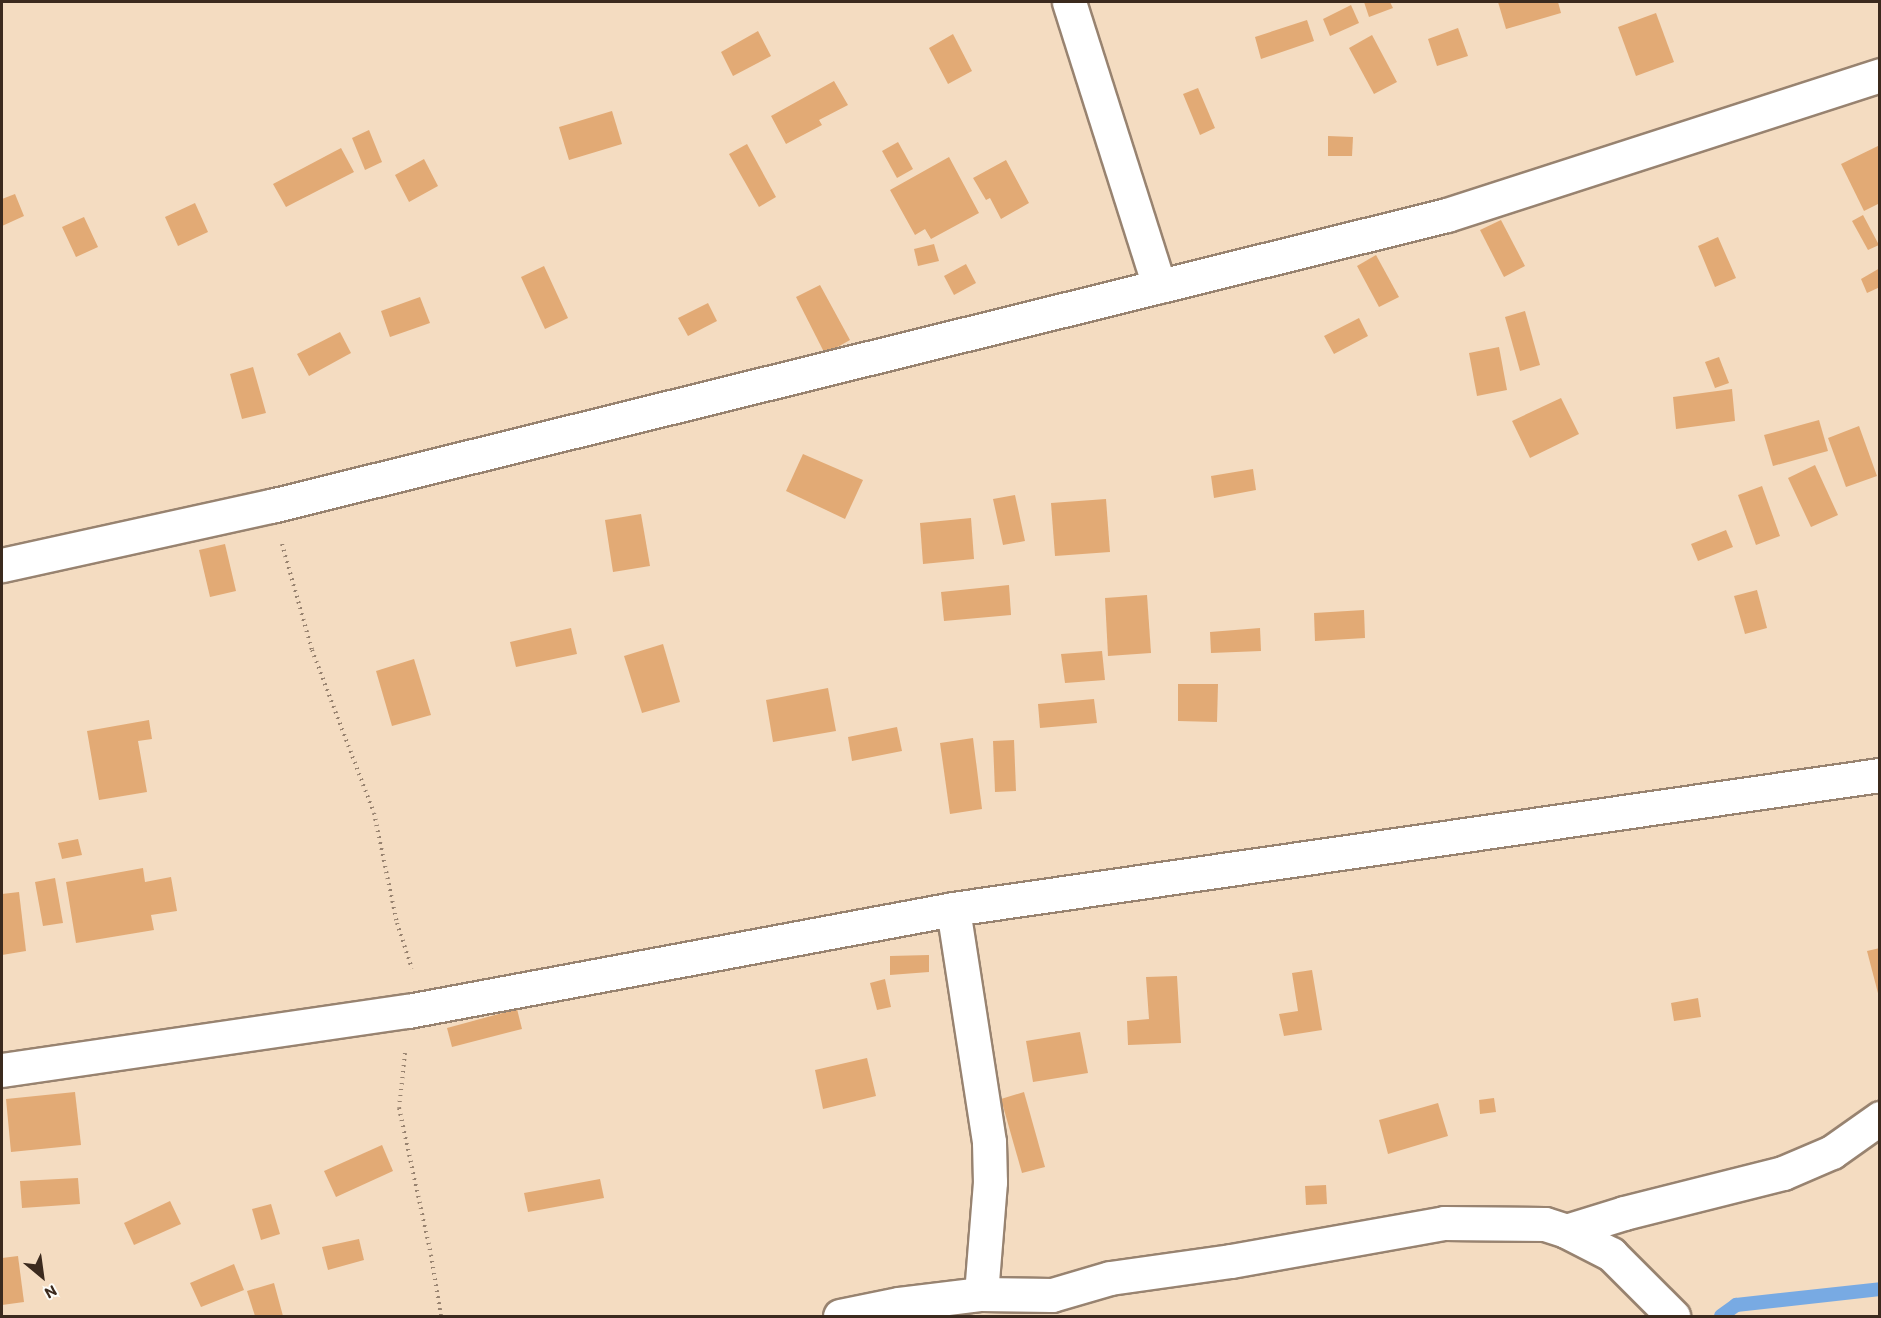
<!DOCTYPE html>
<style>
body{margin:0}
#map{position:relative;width:1881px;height:1318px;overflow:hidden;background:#f4dcc1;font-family:Itim,sans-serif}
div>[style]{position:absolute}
.stream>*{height:14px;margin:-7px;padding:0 7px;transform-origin:7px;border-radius:7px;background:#78aae3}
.building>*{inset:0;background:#e2aa75}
.path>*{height:4px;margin-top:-2px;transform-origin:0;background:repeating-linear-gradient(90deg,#988370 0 1.5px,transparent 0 6px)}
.roads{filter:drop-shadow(2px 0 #988370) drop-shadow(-2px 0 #988370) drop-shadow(0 2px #988370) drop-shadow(0 -2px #988370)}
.minor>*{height:33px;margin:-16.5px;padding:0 16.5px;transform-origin:16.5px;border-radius:16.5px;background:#fff}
span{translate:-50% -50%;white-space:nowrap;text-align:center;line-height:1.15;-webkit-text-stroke:6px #fdfcf7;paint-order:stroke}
.frame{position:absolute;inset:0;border:3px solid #3b2a1e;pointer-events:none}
.north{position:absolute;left:12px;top:1246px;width:60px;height:60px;-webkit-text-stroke:4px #fdfcf7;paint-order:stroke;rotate:151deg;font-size:16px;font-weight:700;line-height:24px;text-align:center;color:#3b2a1e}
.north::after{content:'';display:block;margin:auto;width:21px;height:27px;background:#3b2a1e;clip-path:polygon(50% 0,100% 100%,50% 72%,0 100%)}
</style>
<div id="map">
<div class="stream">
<div style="left:1721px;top:1316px;width:19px;rotate:-36deg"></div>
<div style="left:1736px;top:1305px;width:145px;rotate:-6.3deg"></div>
</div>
<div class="building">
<div style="clip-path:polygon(1364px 2px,1390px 2px,1393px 8px,1369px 17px)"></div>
<div style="clip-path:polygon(1498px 2px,1558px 2px,1561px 13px,1506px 29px)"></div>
<div style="clip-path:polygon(1351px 5px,1359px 23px,1330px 36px,1323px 19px)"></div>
<div style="clip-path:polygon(1656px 13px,1674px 62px,1636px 76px,1618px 27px)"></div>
<div style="clip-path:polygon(1307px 20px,1314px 41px,1261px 59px,1255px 37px)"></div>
<div style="clip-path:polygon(1458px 28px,1468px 56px,1437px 66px,1428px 39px)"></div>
<div style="clip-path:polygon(758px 31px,771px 56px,733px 76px,721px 52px)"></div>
<div style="clip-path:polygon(953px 34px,972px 71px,948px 84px,929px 48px)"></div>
<div style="clip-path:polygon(1372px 35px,1397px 82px,1374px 94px,1349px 48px)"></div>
<div style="clip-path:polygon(834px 81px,848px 105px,819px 120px,822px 125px,786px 144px,771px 116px)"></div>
<div style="clip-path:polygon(1198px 88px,1215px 128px,1200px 135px,1183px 94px)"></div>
<div style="clip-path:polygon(612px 111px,622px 144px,569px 160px,559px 127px)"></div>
<div style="clip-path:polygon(369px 130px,382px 162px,365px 170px,352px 138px)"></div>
<div style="clip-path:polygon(1328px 136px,1353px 137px,1352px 156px,1328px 156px)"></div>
<div style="clip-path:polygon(898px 142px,913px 169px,897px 178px,882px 151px)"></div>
<div style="clip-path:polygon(747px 144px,776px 197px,759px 207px,729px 154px)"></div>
<div style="clip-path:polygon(1880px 145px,1880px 203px,1864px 211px,1841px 164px)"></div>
<div style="clip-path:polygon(341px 148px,354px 172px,286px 207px,273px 184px)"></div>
<div style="clip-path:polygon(949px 157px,979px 213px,931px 239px,925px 229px,915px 235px,890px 190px)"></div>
<div style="clip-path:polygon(424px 159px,438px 186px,409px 202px,395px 175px)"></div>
<div style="clip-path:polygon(1006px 160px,1029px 203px,1001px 219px,990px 198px,986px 200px,973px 178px)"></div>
<div style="clip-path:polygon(15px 194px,24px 216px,2px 226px,2px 199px)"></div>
<div style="clip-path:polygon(195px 203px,208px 232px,178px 246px,165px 217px)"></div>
<div style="clip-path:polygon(1863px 215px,1879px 245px,1868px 250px,1852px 221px)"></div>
<div style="clip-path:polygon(84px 217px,98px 247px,76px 257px,62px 227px)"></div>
<div style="clip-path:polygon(1501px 220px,1525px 266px,1504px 277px,1480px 230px)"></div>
<div style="clip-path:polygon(1718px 237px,1736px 278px,1715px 287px,1698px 246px)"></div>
<div style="clip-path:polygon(934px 244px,939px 261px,918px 266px,914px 249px)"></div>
<div style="clip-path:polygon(1376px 255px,1399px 297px,1379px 307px,1357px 266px)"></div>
<div style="clip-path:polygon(966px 264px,976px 283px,954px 295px,944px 276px)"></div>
<div style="clip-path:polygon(544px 266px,568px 318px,545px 329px,521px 277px)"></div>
<div style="clip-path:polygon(1880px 268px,1880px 287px,1867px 293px,1861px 279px)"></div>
<div style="clip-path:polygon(820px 285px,850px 340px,825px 354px,796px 297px)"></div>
<div style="clip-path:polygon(420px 297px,430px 323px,390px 337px,381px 311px)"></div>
<div style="clip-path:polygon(708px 303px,717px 321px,688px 336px,678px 318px)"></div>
<div style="clip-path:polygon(1525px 311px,1540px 365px,1520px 371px,1505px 317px)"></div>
<div style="clip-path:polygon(1359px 318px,1368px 336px,1334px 354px,1324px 336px)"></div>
<div style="clip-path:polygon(340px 332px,351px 353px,309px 376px,297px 354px)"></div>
<div style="clip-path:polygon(1499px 347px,1507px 390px,1477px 396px,1469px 353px)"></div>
<div style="clip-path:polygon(1719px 357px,1729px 383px,1715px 388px,1705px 362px)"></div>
<div style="clip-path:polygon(253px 367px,266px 413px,242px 419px,230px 374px)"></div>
<div style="clip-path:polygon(1732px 389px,1735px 421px,1676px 429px,1673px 397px)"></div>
<div style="clip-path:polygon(1561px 398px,1579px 434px,1530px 458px,1512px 421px)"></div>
<div style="clip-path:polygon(1819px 420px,1828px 451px,1773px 466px,1764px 435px)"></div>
<div style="clip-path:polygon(1859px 426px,1877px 476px,1846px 487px,1828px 438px)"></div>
<div style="clip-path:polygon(803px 454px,863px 480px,845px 519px,786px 491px)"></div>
<div style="clip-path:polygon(1815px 465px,1838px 515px,1811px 527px,1788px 478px)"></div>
<div style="clip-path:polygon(1253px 469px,1256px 490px,1214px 498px,1211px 476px)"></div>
<div style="clip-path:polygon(1762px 486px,1780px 536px,1756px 545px,1738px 495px)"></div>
<div style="clip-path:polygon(1015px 495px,1025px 541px,1003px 545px,993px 499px)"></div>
<div style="clip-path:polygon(1106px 499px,1110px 552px,1055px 556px,1051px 503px)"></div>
<div style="clip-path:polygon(641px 514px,650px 566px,613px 572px,605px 520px)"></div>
<div style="clip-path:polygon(971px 518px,974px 559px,923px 564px,920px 523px)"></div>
<div style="clip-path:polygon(1726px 530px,1733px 547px,1698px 561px,1691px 544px)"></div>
<div style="clip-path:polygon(225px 544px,236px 591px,210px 597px,199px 550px)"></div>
<div style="clip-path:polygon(1009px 585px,1011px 615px,944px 621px,941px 592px)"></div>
<div style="clip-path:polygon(1757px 590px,1767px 628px,1745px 634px,1734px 596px)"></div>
<div style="clip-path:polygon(1147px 595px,1151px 653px,1108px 656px,1105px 598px)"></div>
<div style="clip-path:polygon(1364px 610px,1365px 638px,1315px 641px,1314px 613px)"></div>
<div style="clip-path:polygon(571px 628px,577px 654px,516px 667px,510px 642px)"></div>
<div style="clip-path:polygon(1260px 628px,1261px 651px,1211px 653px,1210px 632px)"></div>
<div style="clip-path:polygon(663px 644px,680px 702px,642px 713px,624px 656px)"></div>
<div style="clip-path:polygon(1102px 651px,1105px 680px,1065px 683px,1061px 654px)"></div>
<div style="clip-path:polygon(414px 659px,431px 715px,392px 726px,376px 671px)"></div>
<div style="clip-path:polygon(1178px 684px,1218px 684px,1217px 722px,1178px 721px)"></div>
<div style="clip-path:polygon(828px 688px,836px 731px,773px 742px,766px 700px)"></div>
<div style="clip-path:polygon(1094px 699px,1097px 723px,1040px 728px,1038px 704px)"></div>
<div style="clip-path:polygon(149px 720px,152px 739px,138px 741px,147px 792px,99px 800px,87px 731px)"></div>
<div style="clip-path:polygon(897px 727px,902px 751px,852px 761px,848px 737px)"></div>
<div style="clip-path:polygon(973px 738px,982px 809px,950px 814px,940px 743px)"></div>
<div style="clip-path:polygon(1014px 740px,1016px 791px,995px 792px,993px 741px)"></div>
<div style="clip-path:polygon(78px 839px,82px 855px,62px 859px,58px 843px)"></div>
<div style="clip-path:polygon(143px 868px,145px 882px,171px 877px,177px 911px,151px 915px,154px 930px,76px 943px,66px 882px)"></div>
<div style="clip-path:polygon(55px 878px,63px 923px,43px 926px,35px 882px)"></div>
<div style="clip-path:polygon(19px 892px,26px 951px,2px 955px,2px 894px)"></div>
<div style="clip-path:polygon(1880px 948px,1880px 996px,1879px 997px,1867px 951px)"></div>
<div style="clip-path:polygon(929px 955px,929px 972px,890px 975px,890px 956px)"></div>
<div style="clip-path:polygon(1312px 970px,1322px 1030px,1284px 1036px,1279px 1014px,1298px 1011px,1292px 973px)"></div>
<div style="clip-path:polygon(1177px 976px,1181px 1043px,1128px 1045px,1127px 1021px,1149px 1019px,1146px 977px)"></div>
<div style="clip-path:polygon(885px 979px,891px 1007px,877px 1010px,870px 983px)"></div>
<div style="clip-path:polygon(1698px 998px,1701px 1017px,1674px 1021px,1671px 1003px)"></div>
<div style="clip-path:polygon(517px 1009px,522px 1029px,452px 1047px,447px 1028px)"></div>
<div style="clip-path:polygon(1080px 1032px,1088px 1073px,1033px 1082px,1026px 1041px)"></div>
<div style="clip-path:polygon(867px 1058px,876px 1096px,823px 1109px,815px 1070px)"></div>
<div style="clip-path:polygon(75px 1092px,81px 1145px,11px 1152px,6px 1099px)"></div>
<div style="clip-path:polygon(1024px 1092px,1045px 1167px,1022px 1173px,1001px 1099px)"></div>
<div style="clip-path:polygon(1494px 1098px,1496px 1112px,1480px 1114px,1479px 1100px)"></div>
<div style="clip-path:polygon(1438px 1103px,1448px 1136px,1388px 1154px,1379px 1120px)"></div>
<div style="clip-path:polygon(382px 1145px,393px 1171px,336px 1197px,324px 1171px)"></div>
<div style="clip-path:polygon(78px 1178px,80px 1204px,22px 1208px,20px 1181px)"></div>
<div style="clip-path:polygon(600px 1179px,604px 1198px,528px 1212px,524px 1193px)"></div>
<div style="clip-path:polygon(1326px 1185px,1327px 1204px,1306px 1205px,1305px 1186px)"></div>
<div style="clip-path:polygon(170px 1201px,181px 1224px,134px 1245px,124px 1223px)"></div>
<div style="clip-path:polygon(271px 1204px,280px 1234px,261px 1240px,252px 1209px)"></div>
<div style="clip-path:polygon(359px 1239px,364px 1260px,328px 1270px,322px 1247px)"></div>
<div style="clip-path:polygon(18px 1256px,24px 1302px,2px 1305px,2px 1258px)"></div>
<div style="clip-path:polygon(234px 1264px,244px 1290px,201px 1307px,190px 1283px)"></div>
<div style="clip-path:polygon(274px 1283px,283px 1316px,255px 1316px,247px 1291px)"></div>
</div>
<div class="path">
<div style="left:282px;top:544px;width:110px;rotate:74.2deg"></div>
<div style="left:312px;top:650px;width:174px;rotate:69.2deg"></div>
<div style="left:374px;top:813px;width:112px;rotate:78.2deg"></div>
<div style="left:397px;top:923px;width:48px;rotate:71.9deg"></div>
<div style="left:405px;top:1053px;width:55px;rotate:96.2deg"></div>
<div style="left:399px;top:1108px;width:150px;rotate:77.7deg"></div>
<div style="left:431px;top:1255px;width:62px;rotate:80.7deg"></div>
</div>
<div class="roads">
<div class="minor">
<div style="left:1069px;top:2px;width:298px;rotate:72.4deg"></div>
<div style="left:2px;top:565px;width:275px;rotate:-12.4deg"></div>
<div style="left:271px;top:506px;width:1211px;rotate:-13.9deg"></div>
<div style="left:1447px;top:215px;width:455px;rotate:-17.9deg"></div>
<div style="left:953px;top:909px;width:236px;rotate:81.2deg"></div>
<div style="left:989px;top:1142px;width:40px;rotate:88.6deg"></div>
<div style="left:990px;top:1182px;width:112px;rotate:94.6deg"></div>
<div style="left:2px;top:1070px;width:410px;rotate:-8.3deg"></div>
<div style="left:408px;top:1011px;width:554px;rotate:-10.6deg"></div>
<div style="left:953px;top:909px;width:937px;rotate:-8.23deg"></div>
<div style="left:1566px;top:1231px;width:61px;rotate:-17.2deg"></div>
<div style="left:1624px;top:1213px;width:164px;rotate:-14.1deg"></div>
<div style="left:1783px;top:1173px;width:53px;rotate:-23.2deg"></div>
<div style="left:1832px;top:1152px;width:59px;rotate:-35.3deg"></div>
<div style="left:840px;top:1316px;width:60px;rotate:-11.5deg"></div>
<div style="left:899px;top:1304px;width:83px;rotate:-7deg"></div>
<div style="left:981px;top:1294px;width:71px;rotate:0.8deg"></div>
<div style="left:1052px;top:1295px;width:60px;rotate:-16.3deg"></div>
<div style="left:1110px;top:1278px;width:122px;rotate:-8deg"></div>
<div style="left:1231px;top:1261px;width:216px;rotate:-10.1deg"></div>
<div style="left:1444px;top:1223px;width:101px;rotate:0.6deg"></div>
<div style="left:1545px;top:1224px;width:22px;rotate:18deg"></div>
<div style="left:1566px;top:1231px;width:51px;rotate:27.1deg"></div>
<div style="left:1611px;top:1254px;width:88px;rotate:45deg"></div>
</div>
</div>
<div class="frame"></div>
<div class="north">N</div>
</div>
